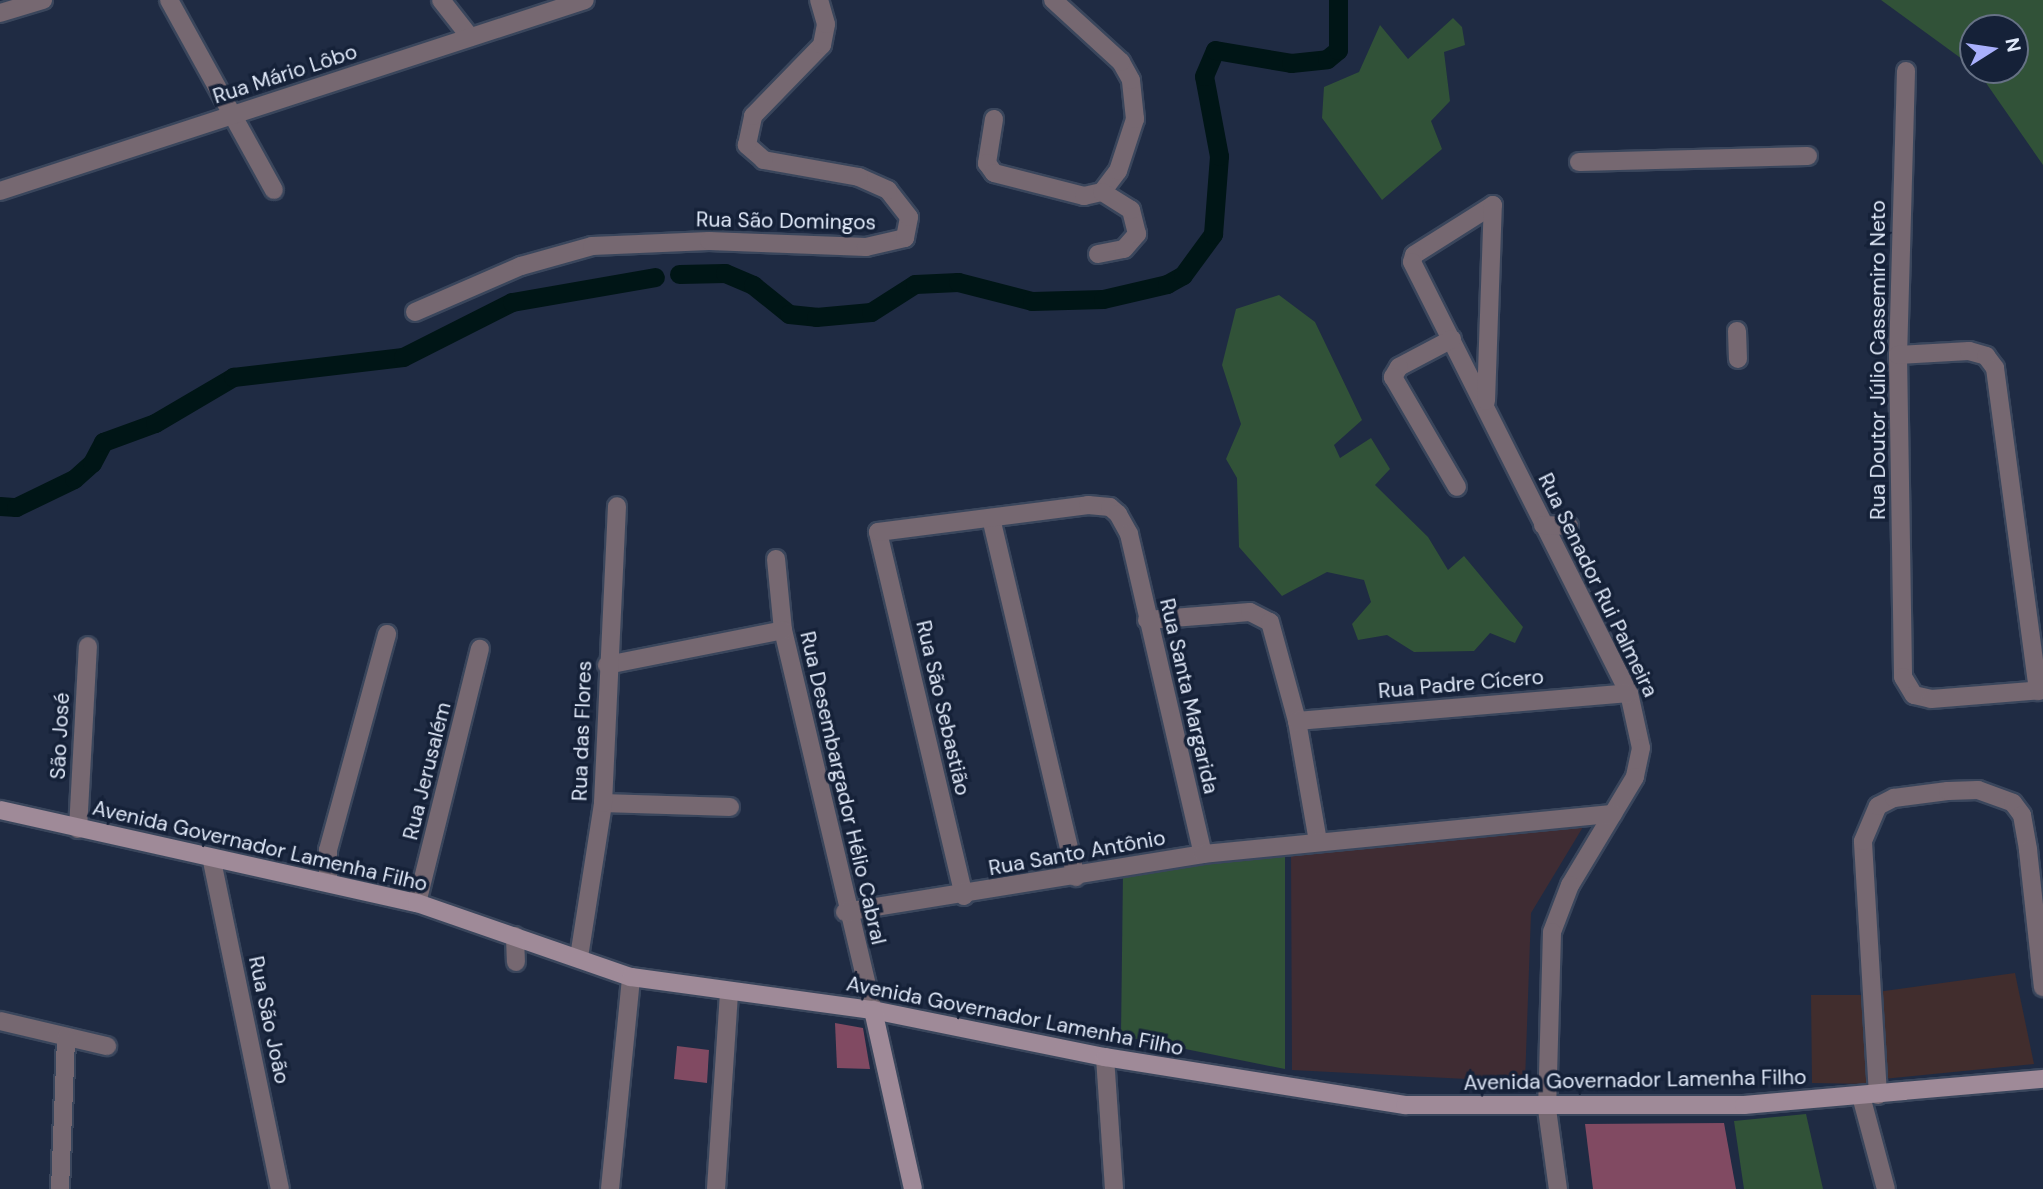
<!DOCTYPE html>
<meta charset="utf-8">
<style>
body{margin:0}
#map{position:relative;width:2043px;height:1189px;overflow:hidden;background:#1f2b43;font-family:"DM Sans",sans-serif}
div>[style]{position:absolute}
.commercial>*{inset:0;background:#412d2d}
.industrial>*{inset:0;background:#3f2c33}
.green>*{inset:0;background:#315238}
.canal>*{height:19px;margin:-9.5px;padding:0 9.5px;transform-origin:9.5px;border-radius:9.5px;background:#001516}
.building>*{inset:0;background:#814a62}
.roads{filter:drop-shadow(2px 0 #3a465c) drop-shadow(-2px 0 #3a465c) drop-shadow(0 2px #3a465c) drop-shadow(0 -2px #3a465c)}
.street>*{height:18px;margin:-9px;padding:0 9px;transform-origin:9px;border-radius:9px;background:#766871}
.secondary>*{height:18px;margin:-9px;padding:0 9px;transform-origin:9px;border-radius:9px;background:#9f8a98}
span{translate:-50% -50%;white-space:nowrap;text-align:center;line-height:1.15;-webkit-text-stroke:7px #152138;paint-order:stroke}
.street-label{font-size:21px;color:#e0e9f9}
.north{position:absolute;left:1959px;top:14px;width:70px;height:70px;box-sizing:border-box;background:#152138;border:2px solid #667185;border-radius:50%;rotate:78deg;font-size:19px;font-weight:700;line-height:28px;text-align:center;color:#e0e9f9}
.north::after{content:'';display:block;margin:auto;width:24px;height:32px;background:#a9b0fc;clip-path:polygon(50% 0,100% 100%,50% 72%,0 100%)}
</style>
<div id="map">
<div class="commercial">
<div style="clip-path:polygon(2015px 973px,2034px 1064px,1883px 1079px,1877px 992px)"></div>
<div style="clip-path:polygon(1811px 995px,1862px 995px,1869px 1084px,1812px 1083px)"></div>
</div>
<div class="industrial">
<div style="clip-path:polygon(1586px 822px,1531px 913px,1525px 1082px,1292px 1070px,1291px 852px)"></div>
</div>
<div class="green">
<div style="clip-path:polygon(1881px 0,2043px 0,2043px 165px,1977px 70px,2015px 70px,2015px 28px,1973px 28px,1973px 67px)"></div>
<div style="clip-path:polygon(1453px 18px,1462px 27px,1465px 45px,1444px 52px,1450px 101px,1431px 121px,1442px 149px,1382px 200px,1322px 118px,1324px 87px,1359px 72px,1380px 25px,1408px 59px)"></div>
<div style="clip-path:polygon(1279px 295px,1315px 322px,1362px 420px,1334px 445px,1340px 458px,1371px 438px,1390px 469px,1375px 485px,1428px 537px,1448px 570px,1464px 556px,1523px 627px,1515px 643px,1490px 633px,1474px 651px,1414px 652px,1387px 635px,1358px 640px,1352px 624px,1371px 602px,1364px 580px,1327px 572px,1282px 596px,1239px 547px,1237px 478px,1226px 459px,1241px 424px,1222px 365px,1236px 309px)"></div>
<div style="clip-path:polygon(1285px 850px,1285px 1069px,1121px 1036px,1123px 872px)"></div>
<div style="clip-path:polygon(1806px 1114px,1823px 1189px,1744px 1189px,1734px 1121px)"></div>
</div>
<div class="canal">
<div style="left:679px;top:274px;width:46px;rotate:-1.2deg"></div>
<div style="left:725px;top:273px;width:30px;rotate:23deg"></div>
<div style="left:753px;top:285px;width:46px;rotate:38.9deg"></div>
<div style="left:789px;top:314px;width:27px;rotate:6deg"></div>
<div style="left:816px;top:317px;width:55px;rotate:-5.2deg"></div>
<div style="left:871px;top:312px;width:52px;rotate:-32.5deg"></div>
<div style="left:915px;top:284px;width:43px;rotate:-2.7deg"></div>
<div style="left:958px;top:282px;width:76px;rotate:14.4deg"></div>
<div style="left:1032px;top:301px;width:71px;rotate:-1.6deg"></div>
<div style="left:1103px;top:299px;width:66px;rotate:-13.2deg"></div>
<div style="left:1167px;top:284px;width:18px;rotate:-29deg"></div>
<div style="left:1183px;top:275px;width:51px;rotate:-53.8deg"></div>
<div style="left:1213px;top:234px;width:78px;rotate:-85.6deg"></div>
<div style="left:1219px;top:156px;width:81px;rotate:-100.6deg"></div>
<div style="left:1204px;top:76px;width:28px;rotate:-67deg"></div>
<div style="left:1215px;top:50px;width:77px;rotate:9.7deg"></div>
<div style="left:1291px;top:63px;width:36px;rotate:-6deg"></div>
<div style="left:1327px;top:59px;width:14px;rotate:-39deg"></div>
<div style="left:1338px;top:50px;width:50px;rotate:-90deg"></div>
<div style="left:0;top:506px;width:16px;rotate:4deg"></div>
<div style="left:16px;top:507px;width:64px;rotate:-25.8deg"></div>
<div style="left:74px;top:479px;width:24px;rotate:-42deg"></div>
<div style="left:92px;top:463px;width:24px;rotate:-62deg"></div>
<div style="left:103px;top:442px;width:55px;rotate:-20.1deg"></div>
<div style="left:155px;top:423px;width:91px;rotate:-30.5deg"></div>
<div style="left:233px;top:377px;width:171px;rotate:-6.7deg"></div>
<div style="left:403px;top:357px;width:122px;rotate:-26.8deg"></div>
<div style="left:512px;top:302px;width:145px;rotate:-9.9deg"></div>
</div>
<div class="building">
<div style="clip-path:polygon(835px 1023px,863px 1028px,870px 1069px,837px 1068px)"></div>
<div style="clip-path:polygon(677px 1046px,709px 1050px,707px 1083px,674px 1079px)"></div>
<div style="clip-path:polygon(1724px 1123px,1736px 1189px,1593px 1189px,1585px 1124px)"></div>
</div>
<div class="roads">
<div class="street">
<div style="left:169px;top:0;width:217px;rotate:61.1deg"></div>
<div style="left:441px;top:0;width:47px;rotate:51.9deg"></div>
<div style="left:0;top:13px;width:45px;rotate:-16.8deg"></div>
<div style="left:1906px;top:71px;width:284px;rotate:91.6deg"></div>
<div style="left:1898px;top:355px;width:322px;rotate:89.1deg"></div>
<div style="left:1903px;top:677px;width:21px;rotate:59deg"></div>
<div style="left:1914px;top:695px;width:17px;rotate:13deg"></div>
<div style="left:1931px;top:699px;width:112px;rotate:-4.6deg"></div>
<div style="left:994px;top:119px;width:45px;rotate:99deg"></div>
<div style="left:987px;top:163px;width:12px;rotate:55deg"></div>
<div style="left:994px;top:173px;width:93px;rotate:14.3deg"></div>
<div style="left:1084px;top:196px;width:18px;rotate:-13deg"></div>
<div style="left:1102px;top:192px;width:26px;rotate:-53deg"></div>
<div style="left:1118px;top:171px;width:55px;rotate:-71.9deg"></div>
<div style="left:1135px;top:119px;width:39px;rotate:-96deg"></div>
<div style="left:1131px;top:80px;width:21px;rotate:-119deg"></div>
<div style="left:1121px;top:62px;width:92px;rotate:-137.6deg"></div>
<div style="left:1579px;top:162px;width:229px;rotate:-1.5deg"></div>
<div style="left:0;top:191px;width:615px;rotate:-18.08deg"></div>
<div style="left:1493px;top:205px;width:93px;rotate:147.7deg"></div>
<div style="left:1414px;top:255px;width:7px;rotate:106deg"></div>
<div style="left:1412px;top:262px;width:483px;rotate:63.3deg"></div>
<div style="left:1629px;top:693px;width:56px;rotate:77.7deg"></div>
<div style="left:1641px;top:748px;width:30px;rotate:102deg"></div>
<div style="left:1635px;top:777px;width:126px;rotate:121deg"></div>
<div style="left:1570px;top:885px;width:50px;rotate:111deg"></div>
<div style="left:1552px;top:932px;width:177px;rotate:91.6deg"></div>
<div style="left:1547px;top:1109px;width:81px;rotate:82.2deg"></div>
<div style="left:1098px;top:254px;width:26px;rotate:-11deg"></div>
<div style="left:1124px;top:249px;width:20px;rotate:-49deg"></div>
<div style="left:1137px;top:234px;width:25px;rotate:-104deg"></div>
<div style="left:1131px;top:210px;width:34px;rotate:-148deg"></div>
<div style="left:415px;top:312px;width:116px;rotate:-23.5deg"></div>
<div style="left:521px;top:266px;width:74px;rotate:-15.7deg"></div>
<div style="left:592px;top:246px;width:117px;rotate:-2.4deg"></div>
<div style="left:709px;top:241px;width:157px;rotate:2.2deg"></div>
<div style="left:866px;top:247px;width:40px;rotate:-13deg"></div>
<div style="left:905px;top:238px;width:21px;rotate:-79deg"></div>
<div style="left:909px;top:217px;width:34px;rotate:-128deg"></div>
<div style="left:888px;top:190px;width:32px;rotate:-156deg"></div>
<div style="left:859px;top:177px;width:97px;rotate:-169.9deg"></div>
<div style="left:764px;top:160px;width:23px;rotate:-139deg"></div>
<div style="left:747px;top:145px;width:30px;rotate:-78deg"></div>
<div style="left:753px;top:116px;width:99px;rotate:-45.8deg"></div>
<div style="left:822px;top:45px;width:21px;rotate:-79deg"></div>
<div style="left:826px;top:24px;width:25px;rotate:-106deg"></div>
<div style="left:1737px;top:331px;width:28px;rotate:88deg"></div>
<div style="left:1452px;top:339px;width:60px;rotate:152.2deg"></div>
<div style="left:1399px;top:367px;width:12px;rotate:121deg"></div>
<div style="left:1393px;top:377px;width:127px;rotate:59.8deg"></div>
<div style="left:1898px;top:355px;width:71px;rotate:-3.2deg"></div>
<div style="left:1969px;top:351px;width:18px;rotate:16deg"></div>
<div style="left:1986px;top:356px;width:15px;rotate:53deg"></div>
<div style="left:1995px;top:368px;width:326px;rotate:82.4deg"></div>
<div style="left:1486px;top:401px;width:196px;rotate:-88deg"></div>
<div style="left:991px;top:518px;width:369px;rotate:76.7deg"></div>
<div style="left:1543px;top:525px;width:26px;rotate:2deg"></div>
<div style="left:776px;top:559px;width:71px;rotate:84.4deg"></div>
<div style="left:783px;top:630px;width:391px;rotate:76.7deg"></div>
<div style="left:1147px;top:620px;width:103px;rotate:-4.4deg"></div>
<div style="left:1250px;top:612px;width:22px;rotate:27deg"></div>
<div style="left:1270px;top:622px;width:103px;rotate:74.7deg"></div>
<div style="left:1297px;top:721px;width:122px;rotate:80.1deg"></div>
<div style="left:607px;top:665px;width:179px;rotate:-11.2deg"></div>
<div style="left:1297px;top:721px;width:333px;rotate:-4.8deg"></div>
<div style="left:603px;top:803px;width:127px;rotate:1.8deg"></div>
<div style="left:78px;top:829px;width:183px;rotate:-86.9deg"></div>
<div style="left:212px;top:861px;width:335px;rotate:78.3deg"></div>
<div style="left:328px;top:880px;width:30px;rotate:-90deg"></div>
<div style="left:328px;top:850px;width:224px;rotate:-74.7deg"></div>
<div style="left:964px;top:896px;width:374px;rotate:-103.3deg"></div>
<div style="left:878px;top:532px;width:212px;rotate:-7.3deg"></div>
<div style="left:1088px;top:505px;width:22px;rotate:5deg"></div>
<div style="left:1110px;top:507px;width:11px;rotate:41deg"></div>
<div style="left:1118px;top:514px;width:23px;rotate:61deg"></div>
<div style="left:1129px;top:534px;width:328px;rotate:77deg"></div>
<div style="left:417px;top:903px;width:262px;rotate:-76.1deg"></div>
<div style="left:845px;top:912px;width:363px;rotate:-9.2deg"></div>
<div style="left:1203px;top:854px;width:412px;rotate:-5.6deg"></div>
<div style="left:515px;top:936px;width:26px;rotate:88deg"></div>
<div style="left:579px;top:957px;width:156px;rotate:-81.1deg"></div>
<div style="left:603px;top:803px;width:297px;rotate:-87.3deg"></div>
<div style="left:0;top:1021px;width:110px;rotate:13.2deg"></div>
<div style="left:1105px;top:1057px;width:132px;rotate:86.1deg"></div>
<div style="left:1878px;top:1095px;width:254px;rotate:-93.4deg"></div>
<div style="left:1863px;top:841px;width:38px;rotate:-67deg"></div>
<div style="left:1878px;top:806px;width:18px;rotate:-27deg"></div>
<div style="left:1894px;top:798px;width:54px;rotate:-7.4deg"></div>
<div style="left:1948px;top:791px;width:30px;rotate:-2deg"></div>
<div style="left:1978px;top:790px;width:37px;rotate:20deg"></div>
<div style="left:2013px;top:803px;width:15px;rotate:53deg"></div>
<div style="left:2022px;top:815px;width:36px;rotate:80deg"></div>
<div style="left:2028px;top:850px;width:138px;rotate:83.8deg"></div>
<div style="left:1861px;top:1096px;width:96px;rotate:75deg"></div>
<div style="left:60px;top:1189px;width:152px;rotate:-87.7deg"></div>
<div style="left:610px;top:1189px;width:213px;rotate:-84.3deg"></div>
<div style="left:716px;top:1189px;width:198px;rotate:-86.2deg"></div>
</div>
<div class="secondary">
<div style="left:0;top:810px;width:427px;rotate:12.6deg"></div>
<div style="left:417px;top:903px;width:226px;rotate:19.1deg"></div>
<div style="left:631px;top:977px;width:244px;rotate:7.8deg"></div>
<div style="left:873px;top:1010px;width:237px;rotate:11.5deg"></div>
<div style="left:1105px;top:1057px;width:304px;rotate:9.1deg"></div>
<div style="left:1405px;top:1105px;width:339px"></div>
<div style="left:1744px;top:1105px;width:300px;rotate:-5deg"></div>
<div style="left:873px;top:1010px;width:183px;rotate:77.4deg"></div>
</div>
</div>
<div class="street-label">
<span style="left:285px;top:74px;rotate:-18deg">Rua Mário Lôbo</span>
<span style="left:786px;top:221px;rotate:1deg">Rua São Domingos</span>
<span style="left:1878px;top:360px;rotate:-90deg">Rua Doutor Júlio Cassemiro Neto</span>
<span style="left:1598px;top:585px;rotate:64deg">Rua Senador Rui Palmeira</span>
<span style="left:1461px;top:684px;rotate:-5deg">Rua Padre Cícero</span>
<span style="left:1189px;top:696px;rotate:77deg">Rua Santa Margarida</span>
<span style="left:943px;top:708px;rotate:77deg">Rua São Sebastião</span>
<span style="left:582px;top:731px;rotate:-88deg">Rua das Flores</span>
<span style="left:60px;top:736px;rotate:-87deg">São José</span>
<span style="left:427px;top:771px;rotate:-76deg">Rua Jerusalém</span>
<span style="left:843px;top:788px;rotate:77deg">Rua Desembargador Hélio Cabral</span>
<span style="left:260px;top:846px;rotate:13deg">Avenida Governador Lamenha Filho</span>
<span style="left:1077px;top:853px;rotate:-10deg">Rua Santo Antônio</span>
<span style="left:1015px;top:1016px;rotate:11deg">Avenida Governador Lamenha Filho</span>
<span style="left:269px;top:1020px;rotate:78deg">Rua São João</span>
<span style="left:1635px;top:1080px;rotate:-1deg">Avenida Governador Lamenha Filho</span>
</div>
<div class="north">N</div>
</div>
